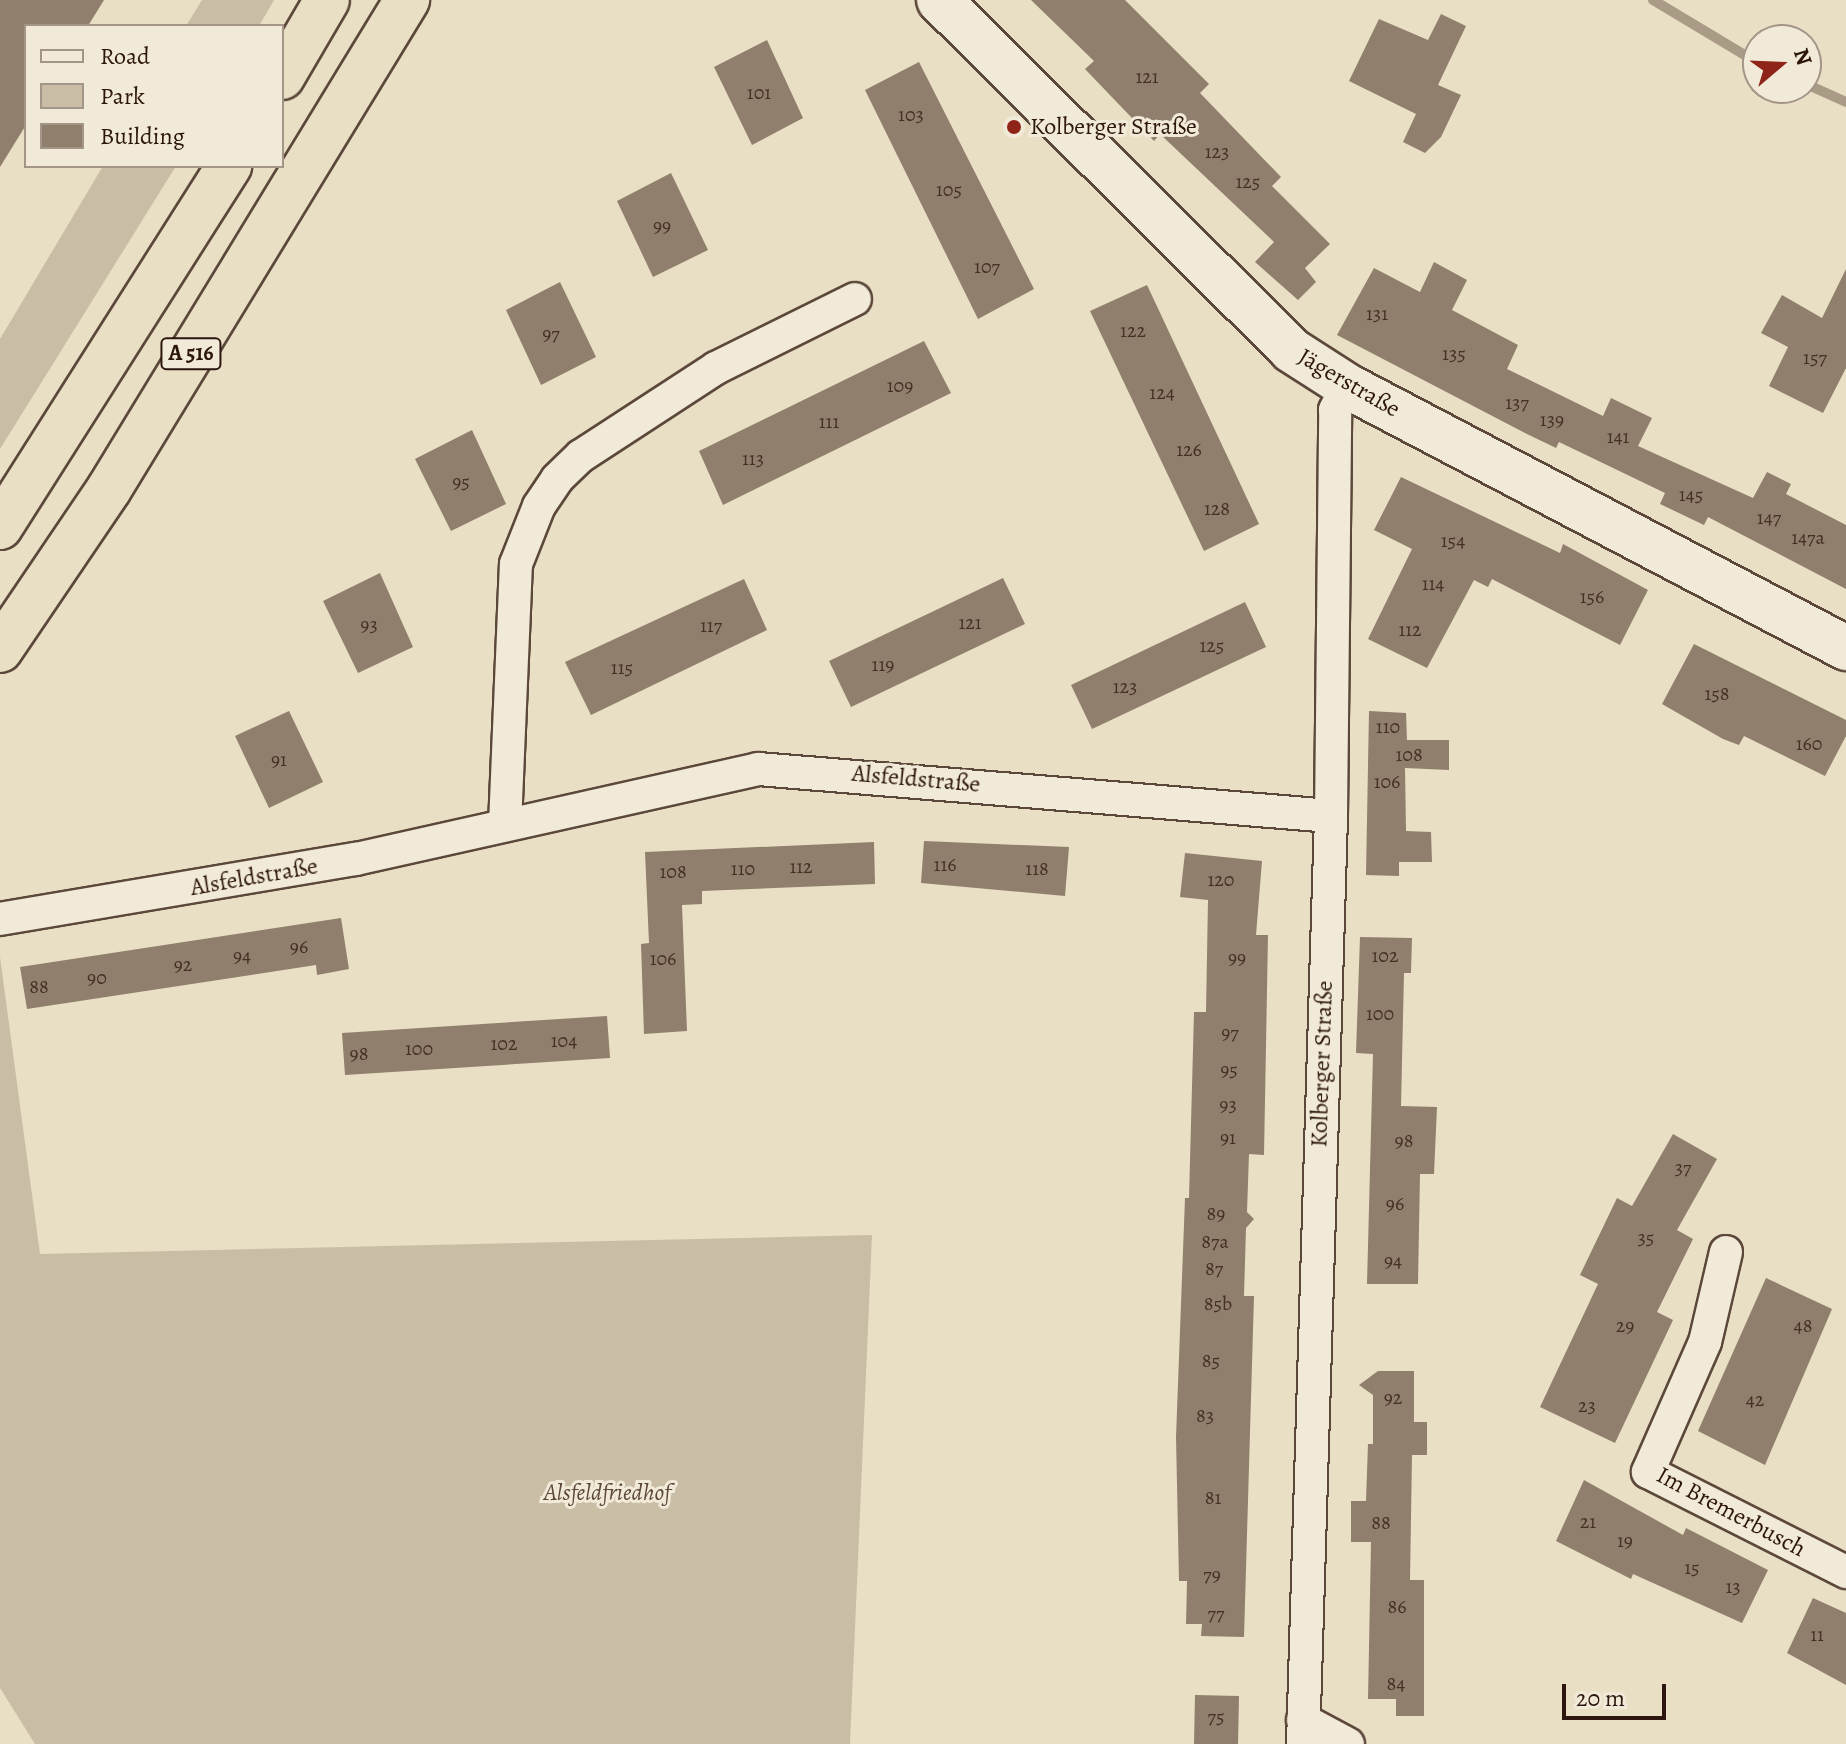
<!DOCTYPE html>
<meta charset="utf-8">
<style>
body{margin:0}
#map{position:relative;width:1846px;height:1744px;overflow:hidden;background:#e9dfc4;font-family:Alegreya,serif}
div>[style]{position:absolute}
.green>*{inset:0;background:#c9bda5}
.stream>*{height:10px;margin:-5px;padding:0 5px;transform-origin:5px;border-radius:5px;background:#a99b86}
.building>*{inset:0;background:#8f7f6c}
.roads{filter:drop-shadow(2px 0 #5c483b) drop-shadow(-2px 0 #5c483b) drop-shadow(0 2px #5c483b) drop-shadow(0 -2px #5c483b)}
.street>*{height:32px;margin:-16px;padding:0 16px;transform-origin:16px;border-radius:16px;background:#f1ead9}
.secondary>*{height:44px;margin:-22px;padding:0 22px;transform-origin:22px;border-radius:22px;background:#f1ead9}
.highway>*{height:44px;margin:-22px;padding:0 22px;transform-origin:22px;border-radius:22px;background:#e9dfc4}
.dots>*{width:22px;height:22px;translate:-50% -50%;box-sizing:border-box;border:4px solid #f1ead9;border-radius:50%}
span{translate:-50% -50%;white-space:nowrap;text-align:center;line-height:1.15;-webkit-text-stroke:6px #f1ead9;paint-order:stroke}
.number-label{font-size:20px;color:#463025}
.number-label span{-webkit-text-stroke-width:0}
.shield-label span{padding:2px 6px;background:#f1ead9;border:2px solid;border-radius:6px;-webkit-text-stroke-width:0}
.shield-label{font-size:22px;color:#2d160d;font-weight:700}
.poi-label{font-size:24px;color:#2d160d}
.left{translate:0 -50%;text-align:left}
.street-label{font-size:24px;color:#2d160d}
.park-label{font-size:24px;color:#5c483b;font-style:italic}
.legend{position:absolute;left:24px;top:24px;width:260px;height:144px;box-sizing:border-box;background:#f1ead9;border:2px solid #a39587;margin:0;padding:10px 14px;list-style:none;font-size:24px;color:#2d160d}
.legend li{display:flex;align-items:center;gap:16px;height:40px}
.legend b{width:40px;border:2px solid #a39587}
.north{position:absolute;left:1742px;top:24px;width:80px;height:80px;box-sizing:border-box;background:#f1ead9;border:2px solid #a39587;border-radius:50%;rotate:71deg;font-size:22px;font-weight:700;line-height:32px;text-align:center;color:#2d160d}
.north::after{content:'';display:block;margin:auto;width:28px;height:36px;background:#8f2418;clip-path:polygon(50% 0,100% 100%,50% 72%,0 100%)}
.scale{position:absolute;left:1562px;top:1684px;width:104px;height:36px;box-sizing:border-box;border:4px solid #2d160d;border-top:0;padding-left:10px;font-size:24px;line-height:28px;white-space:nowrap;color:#2d160d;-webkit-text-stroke:6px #f1ead9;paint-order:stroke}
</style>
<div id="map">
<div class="green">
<div style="clip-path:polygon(202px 0,274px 0,259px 26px,186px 26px)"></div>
<div style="clip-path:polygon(103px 166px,176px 166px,0 449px,0 339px)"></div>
<div style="clip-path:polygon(0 957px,40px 1254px,872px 1235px,850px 1744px,35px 1744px,0 1688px)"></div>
</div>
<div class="stream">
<div style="left:1653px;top:0;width:122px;rotate:31deg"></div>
<div style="left:1806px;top:84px;width:44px;rotate:24.2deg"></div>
</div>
<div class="building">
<div style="clip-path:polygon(0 0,104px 0,88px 26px,26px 26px,26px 125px,0 167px)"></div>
<div style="clip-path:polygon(1031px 0,1125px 0,1209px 84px,1200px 93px,1281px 177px,1272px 186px,1330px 244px,1305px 268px,1316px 282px,1298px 300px,1255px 262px,1274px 242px,1160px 134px,1154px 141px,1085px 69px,1094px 61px)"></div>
<div style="clip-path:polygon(1441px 14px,1466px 26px,1438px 85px,1461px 95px,1441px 137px,1425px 153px,1403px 142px,1416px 114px,1349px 81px,1379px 19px,1428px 40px)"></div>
<div style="clip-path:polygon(767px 40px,803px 118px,752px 145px,714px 67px)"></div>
<div style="clip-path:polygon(919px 62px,1034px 289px,978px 319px,865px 90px)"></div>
<div style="clip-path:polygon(671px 173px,708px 250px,653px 277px,617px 201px)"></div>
<div style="clip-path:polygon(1434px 262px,1467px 280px,1452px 310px,1518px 345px,1507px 369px,1603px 416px,1611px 398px,1652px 418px,1638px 446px,1753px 498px,1767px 472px,1791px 484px,1786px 494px,1846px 525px,1846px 589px,1708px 517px,1704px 525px,1660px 504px,1665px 493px,1559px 442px,1556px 448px,1527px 434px,1337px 335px,1374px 268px,1420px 292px)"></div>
<div style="clip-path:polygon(1846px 269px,1846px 368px,1823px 413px,1769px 386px,1788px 347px,1761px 333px,1782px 295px,1822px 318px)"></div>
<div style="clip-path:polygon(560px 282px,596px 357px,541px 385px,506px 310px)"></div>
<div style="clip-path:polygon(1147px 285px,1259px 524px,1204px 551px,1090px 311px)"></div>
<div style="clip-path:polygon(924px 341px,951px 393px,723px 505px,699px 451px)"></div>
<div style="clip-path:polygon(472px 430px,506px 504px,451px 531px,415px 459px)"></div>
<div style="clip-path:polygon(1401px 477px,1560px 553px,1563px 544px,1648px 590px,1620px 645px,1492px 579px,1488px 587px,1474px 580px,1427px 668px,1368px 639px,1412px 549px,1374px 530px)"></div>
<div style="clip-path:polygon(380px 573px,413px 647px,358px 673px,323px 601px)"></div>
<div style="clip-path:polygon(1003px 578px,1025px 624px,851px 707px,829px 661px)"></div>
<div style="clip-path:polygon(744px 579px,767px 630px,591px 715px,565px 662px)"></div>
<div style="clip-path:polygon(1245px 602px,1266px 647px,1092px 729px,1071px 685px)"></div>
<div style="clip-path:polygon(1694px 644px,1846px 720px,1846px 736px,1825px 776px,1744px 736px,1739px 745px,1723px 739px,1662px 704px)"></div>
<div style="clip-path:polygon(289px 711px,323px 782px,269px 808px,235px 736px)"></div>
<div style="clip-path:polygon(1369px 711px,1406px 713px,1407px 740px,1449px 740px,1449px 770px,1405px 768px,1406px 831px,1431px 832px,1432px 862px,1399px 862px,1399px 876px,1366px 875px)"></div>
<div style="clip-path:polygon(924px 841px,1069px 847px,1065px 896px,921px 883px)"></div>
<div style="clip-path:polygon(874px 842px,875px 884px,702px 891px,702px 904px,682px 905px,687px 1031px,644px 1034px,641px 944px,649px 943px,645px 852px)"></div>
<div style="clip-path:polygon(1185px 853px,1262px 861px,1256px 935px,1268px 935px,1264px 1155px,1249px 1154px,1247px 1212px,1254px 1219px,1246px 1228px,1244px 1296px,1254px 1296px,1244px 1637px,1201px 1636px,1202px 1624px,1186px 1624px,1187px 1581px,1179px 1581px,1176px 1437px,1185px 1198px,1189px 1198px,1194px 1012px,1206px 1012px,1208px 900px,1180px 897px)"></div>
<div style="clip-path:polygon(341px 918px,349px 969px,317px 975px,316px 965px,27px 1009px,20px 967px)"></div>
<div style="clip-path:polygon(1360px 937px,1412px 938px,1411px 973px,1404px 973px,1401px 1106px,1437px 1107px,1434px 1174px,1420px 1174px,1418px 1284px,1367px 1284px,1373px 1054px,1356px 1053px)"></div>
<div style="clip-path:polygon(607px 1016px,610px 1058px,345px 1075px,342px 1033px)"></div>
<div style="clip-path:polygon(1673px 1134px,1717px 1159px,1677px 1230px,1693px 1239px,1657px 1312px,1673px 1320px,1615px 1443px,1540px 1407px,1598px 1284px,1580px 1275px,1617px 1198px,1632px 1206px)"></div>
<div style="clip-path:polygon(1766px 1278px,1832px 1309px,1765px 1465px,1698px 1431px)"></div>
<div style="clip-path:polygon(1378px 1371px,1414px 1371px,1414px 1422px,1427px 1422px,1427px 1455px,1412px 1455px,1410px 1580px,1424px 1580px,1424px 1716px,1396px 1716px,1396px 1699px,1368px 1699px,1371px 1542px,1351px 1542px,1351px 1501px,1366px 1501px,1368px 1444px,1373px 1444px,1373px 1395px,1359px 1385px)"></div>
<div style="clip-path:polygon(1584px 1480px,1683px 1535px,1686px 1528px,1768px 1570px,1742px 1623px,1633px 1574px,1631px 1579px,1556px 1541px)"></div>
<div style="clip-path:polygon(1813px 1598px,1846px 1613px,1846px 1685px,1787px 1653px)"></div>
<div style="clip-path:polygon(1195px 1695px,1239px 1696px,1238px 1744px,1194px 1744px)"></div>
</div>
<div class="roads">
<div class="street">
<div style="left:505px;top:825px;width:261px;rotate:-87.6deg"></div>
<div style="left:516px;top:564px;width:62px;rotate:-68.4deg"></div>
<div style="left:539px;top:506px;width:32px;rotate:-56deg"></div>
<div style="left:557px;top:479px;width:33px;rotate:-44deg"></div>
<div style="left:581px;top:456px;width:161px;rotate:-33.1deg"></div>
<div style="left:716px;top:368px;width:155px;rotate:-26.4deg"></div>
<div style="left:0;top:919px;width:361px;rotate:-9.6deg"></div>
<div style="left:356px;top:859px;width:412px;rotate:-12.6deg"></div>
<div style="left:758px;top:769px;width:575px;rotate:4.69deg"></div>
<div style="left:1726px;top:1252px;width:92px;rotate:103.1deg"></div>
<div style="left:1705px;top:1342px;width:142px;rotate:113.7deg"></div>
<div style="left:1648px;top:1472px;width:222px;rotate:26.8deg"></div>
<div style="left:1303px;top:1720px;width:51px;rotate:28.1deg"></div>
<div style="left:1303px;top:1744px;width:928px;rotate:-88.27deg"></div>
<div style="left:1331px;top:816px;width:406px;rotate:-89.4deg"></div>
<div style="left:1335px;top:410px;width:27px;rotate:-63deg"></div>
</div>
<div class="secondary">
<div style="left:939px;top:0;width:496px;rotate:44.8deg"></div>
<div style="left:1291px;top:350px;width:67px;rotate:32.7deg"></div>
<div style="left:1347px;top:386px;width:564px;rotate:27.7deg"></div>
</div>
<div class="highway">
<div style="left:282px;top:77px;width:89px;rotate:-59.7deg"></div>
<div style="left:0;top:527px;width:428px;rotate:-57.6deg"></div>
<div style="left:0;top:650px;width:194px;rotate:-55.9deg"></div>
<div style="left:109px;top:489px;width:573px;rotate:-58.64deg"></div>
</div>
</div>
<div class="dots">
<div style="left:1014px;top:127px;background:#8f2418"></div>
</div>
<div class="number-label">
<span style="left:1147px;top:76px">121</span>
<span style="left:759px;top:92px">101</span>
<span style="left:911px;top:114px">103</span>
<span style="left:1217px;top:151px">123</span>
<span style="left:1248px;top:181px">125</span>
<span style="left:949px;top:189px">105</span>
<span style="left:662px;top:225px">99</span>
<span style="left:987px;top:266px">107</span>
<span style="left:1377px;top:313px">131</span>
<span style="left:1133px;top:330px">122</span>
<span style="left:551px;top:333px">97</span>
<span style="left:1454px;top:353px">135</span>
<span style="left:1815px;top:357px">157</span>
<span style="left:900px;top:385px">109</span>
<span style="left:1162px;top:392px">124</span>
<span style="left:1517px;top:402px">137</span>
<span style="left:1552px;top:419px">139</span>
<span style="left:829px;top:421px">111</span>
<span style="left:1618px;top:436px">141</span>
<span style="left:1189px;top:449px">126</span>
<span style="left:753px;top:458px">113</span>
<span style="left:461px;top:481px">95</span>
<span style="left:1691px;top:494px">145</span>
<span style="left:1217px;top:508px">128</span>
<span style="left:1769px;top:517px">147</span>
<span style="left:1808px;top:537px">147a</span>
<span style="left:1453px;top:540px">154</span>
<span style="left:1433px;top:583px">114</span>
<span style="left:1592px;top:596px">156</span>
<span style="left:970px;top:622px">121</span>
<span style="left:369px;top:624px">93</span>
<span style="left:711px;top:625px">117</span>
<span style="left:1410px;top:629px">112</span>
<span style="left:1212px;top:645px">125</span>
<span style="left:883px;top:664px">119</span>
<span style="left:622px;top:667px">115</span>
<span style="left:1125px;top:686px">123</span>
<span style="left:1717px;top:693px">158</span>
<span style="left:1388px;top:726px">110</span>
<span style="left:1809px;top:743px">160</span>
<span style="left:1409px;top:754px">108</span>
<span style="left:279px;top:759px">91</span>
<span style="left:1387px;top:781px">106</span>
<span style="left:945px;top:864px">116</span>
<span style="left:801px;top:866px">112</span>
<span style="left:743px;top:868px">110</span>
<span style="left:1037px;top:868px">118</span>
<span style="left:673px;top:871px">108</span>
<span style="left:1221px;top:879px">120</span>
<span style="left:299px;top:946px">96</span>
<span style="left:242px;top:955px">94</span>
<span style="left:1385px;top:955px">102</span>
<span style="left:1237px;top:957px">99</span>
<span style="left:663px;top:958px">106</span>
<span style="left:183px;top:964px">92</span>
<span style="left:97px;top:977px">90</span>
<span style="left:39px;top:986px">88</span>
<span style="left:1380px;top:1013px">100</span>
<span style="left:1230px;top:1032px">97</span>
<span style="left:564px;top:1040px">104</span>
<span style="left:504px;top:1043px">102</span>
<span style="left:419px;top:1048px">100</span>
<span style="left:359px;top:1053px">98</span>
<span style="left:1229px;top:1069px">95</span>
<span style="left:1228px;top:1104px">93</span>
<span style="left:1228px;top:1137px">91</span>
<span style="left:1404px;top:1140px">98</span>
<span style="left:1683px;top:1167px">37</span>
<span style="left:1395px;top:1203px">96</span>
<span style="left:1216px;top:1213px">89</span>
<span style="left:1646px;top:1237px">35</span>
<span style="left:1215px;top:1241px">87a</span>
<span style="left:1393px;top:1260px">94</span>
<span style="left:1214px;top:1268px">87</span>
<span style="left:1218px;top:1303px">85b</span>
<span style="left:1625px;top:1325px">29</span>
<span style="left:1803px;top:1325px">48</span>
<span style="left:1211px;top:1360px">85</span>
<span style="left:1393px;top:1397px">92</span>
<span style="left:1755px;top:1399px">42</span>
<span style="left:1587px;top:1405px">23</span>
<span style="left:1205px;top:1415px">83</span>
<span style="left:1213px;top:1497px">81</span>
<span style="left:1588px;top:1521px">21</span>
<span style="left:1381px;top:1522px">88</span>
<span style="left:1625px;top:1540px">19</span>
<span style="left:1692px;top:1567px">15</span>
<span style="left:1212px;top:1574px">79</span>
<span style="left:1733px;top:1586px">13</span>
<span style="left:1397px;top:1606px">86</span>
<span style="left:1216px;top:1613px">77</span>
<span style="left:1817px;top:1634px">11</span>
<span style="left:1396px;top:1683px">84</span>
<span style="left:1216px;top:1716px">75</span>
</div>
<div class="shield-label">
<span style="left:191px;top:354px">A 516</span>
</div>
<div class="poi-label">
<span class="left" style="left:1030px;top:127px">Kolberger Straße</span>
</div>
<div class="street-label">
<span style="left:1349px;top:383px;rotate:30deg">Jägerstraße</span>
<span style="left:916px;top:779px;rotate:5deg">Alsfeldstraße</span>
<span style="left:254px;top:877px;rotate:-10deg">Alsfeldstraße</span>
<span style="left:1322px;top:1064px;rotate:-88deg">Kolberger Straße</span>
<span style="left:1731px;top:1512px;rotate:28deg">Im Bremerbusch</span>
</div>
<div class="park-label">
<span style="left:607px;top:1493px">Alsfeldfriedhof</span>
</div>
<ul class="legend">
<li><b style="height:10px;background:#f1ead9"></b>Road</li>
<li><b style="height:22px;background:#c9bda5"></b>Park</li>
<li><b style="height:22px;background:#8f7f6c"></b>Building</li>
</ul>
<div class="north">N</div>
<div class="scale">20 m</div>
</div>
